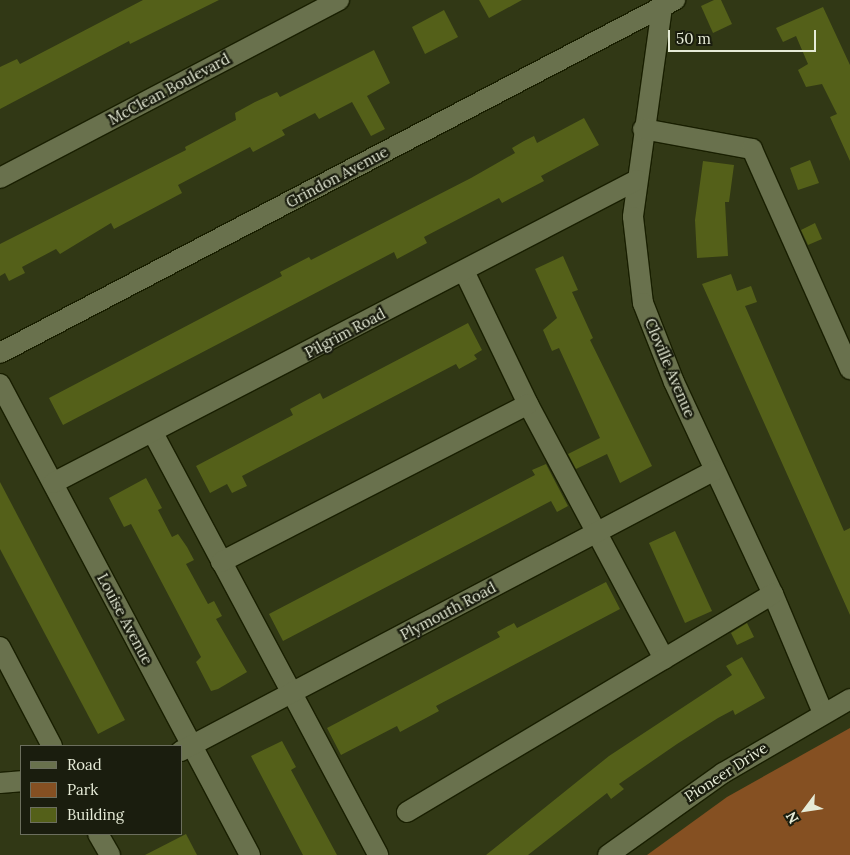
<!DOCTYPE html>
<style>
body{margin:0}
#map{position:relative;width:850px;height:855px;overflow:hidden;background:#313815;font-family:Lora,serif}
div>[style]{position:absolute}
.green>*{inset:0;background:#855022}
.building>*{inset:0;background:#546019}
.roads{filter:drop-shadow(1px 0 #191f00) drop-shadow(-1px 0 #191f00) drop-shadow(0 1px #191f00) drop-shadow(0 -1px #191f00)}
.minor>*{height:20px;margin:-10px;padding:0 10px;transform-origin:10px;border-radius:10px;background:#69714d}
span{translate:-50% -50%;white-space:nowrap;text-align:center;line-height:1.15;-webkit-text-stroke:4.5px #1a1d0e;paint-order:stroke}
.street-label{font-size:15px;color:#e6ebd7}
.legend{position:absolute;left:20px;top:745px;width:162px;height:90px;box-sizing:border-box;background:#1a1d0e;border:1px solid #6c6f5e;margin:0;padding:6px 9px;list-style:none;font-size:15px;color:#e6ebd7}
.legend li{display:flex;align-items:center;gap:10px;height:25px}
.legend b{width:25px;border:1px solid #6c6f5e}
.north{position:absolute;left:780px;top:785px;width:50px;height:50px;-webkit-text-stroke:4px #1a1d0e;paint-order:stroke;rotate:239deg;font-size:14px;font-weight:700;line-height:20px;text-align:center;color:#e6ebd7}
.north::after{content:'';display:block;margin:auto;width:18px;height:22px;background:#e6ebd7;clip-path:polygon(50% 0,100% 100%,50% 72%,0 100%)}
.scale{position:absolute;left:668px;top:30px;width:148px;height:22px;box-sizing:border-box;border:2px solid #e6ebd7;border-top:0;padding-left:6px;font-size:15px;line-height:18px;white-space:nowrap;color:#e6ebd7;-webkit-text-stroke:4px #1a1d0e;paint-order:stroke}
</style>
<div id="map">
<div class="green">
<div style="clip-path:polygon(850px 728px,850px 855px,647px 855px,727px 797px)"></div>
</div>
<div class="building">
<div style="clip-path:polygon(143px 0,219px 0,130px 44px,129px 41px,0 109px,0 67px,17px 59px,20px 64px)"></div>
<div style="clip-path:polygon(479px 0,522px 0,489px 18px)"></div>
<div style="clip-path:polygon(714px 0,721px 0,732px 24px,713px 33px,701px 6px)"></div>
<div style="clip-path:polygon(823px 7px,850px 65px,850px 161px,830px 117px,837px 114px,822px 84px,806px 87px,798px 70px,808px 64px,796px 36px,783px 42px,776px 28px)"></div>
<div style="clip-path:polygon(444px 10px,458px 37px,425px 54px,412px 27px)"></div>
<div style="clip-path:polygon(374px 50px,390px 83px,367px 96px,385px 129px,371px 136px,352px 102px,319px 119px,315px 113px,282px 130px,285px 135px,253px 152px,250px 147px,178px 185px,182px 193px,114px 229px,111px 223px,60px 254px,56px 249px,22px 267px,25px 273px,9px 281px,5px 273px,0 276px,0 244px,186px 150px,185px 147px,236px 120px,235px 113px,255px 102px,277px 92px,280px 97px)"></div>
<div style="clip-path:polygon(584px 118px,599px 145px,541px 176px,544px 181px,502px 203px,499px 198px,424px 237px,427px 243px,397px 259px,394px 252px,63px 425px,49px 398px,282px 276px,280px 272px,309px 257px,311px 260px,471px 178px,515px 153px,512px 148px,524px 141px,534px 136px,537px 143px)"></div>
<div style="clip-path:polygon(810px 160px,819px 183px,798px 190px,790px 168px)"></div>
<div style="clip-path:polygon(703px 161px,734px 165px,729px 202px,725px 202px,728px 256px,697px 258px,695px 220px)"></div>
<div style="clip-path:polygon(815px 223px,822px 239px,808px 245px,801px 230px)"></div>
<div style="clip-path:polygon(563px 256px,578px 290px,572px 292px,593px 338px,590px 340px,652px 466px,620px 483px,607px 454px,576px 469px,568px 454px,600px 438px,559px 348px,552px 351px,543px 330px,557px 318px,535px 269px)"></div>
<div style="clip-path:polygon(731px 274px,737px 291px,751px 286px,757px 302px,745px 306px,844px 531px,850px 528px,850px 615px,702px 284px)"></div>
<div style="clip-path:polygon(468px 323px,482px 350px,474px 355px,477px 359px,459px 369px,456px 364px,242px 476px,247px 486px,232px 493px,227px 484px,210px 493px,196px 466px,293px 415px,290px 409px,320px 393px,323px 399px)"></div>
<div style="clip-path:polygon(546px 464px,568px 506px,557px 512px,551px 501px,283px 641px,269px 614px,535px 475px,532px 470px)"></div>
<div style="clip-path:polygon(146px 478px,162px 508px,158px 510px,172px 537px,178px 534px,187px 547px,194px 560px,186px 564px,208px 604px,214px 601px,222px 616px,216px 619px,247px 672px,218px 689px,211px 691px,196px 662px,201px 657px,131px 524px,124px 527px,109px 498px)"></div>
<div style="clip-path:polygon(0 482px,125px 720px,98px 734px,0 549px)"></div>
<div style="clip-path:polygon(675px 531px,712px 611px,685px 623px,649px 543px)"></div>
<div style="clip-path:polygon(606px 582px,620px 609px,436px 706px,439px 711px,400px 732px,397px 726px,341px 755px,327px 728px,500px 637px,497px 632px,514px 623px,517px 628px)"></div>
<div style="clip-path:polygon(747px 623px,754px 637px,737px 645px,731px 633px)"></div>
<div style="clip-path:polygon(742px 657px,765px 698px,735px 715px,733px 710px,718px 718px,677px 744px,619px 784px,624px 789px,611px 799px,607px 793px,528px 855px,486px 855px,609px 756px,732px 675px,726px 666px)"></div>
<div style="clip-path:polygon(282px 741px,296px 767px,291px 770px,337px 855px,303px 855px,253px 760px,251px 756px)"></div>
<div style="clip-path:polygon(186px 834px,197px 855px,145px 855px)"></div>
</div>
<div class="roads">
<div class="minor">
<div style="left:663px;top:0;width:219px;rotate:97.9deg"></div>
<div style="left:633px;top:217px;width:87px;rotate:83.4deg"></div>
<div style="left:643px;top:303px;width:85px;rotate:68.6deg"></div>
<div style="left:674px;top:382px;width:234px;rotate:65deg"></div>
<div style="left:773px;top:594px;width:129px;rotate:67.2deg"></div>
<div style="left:643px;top:129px;width:111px;rotate:10.4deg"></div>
<div style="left:752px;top:149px;width:241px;rotate:66deg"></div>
<div style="left:0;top:178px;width:383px;rotate:-27.7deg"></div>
<div style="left:464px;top:271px;width:148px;rotate:64.3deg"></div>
<div style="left:528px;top:404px;width:289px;rotate:61.9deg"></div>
<div style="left:0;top:353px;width:762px;rotate:-27.61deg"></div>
<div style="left:0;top:384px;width:533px;rotate:62.04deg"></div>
<div style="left:153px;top:433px;width:478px;rotate:61.9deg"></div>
<div style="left:53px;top:483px;width:658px;rotate:-27.42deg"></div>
<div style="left:221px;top:562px;width:345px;rotate:-27.2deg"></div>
<div style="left:0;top:647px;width:112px;rotate:62.3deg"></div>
<div style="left:181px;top:751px;width:603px;rotate:-27.75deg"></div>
<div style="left:0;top:783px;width:21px;rotate:-5deg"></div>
<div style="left:407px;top:812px;width:426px;rotate:-30.8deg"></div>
<div style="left:98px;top:834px;width:24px;rotate:60deg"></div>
<div style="left:608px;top:855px;width:141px;rotate:-35.5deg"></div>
<div style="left:723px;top:773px;width:147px;rotate:-30.2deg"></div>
</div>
</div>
<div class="street-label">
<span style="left:169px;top:89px;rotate:-28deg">McClean Boulevard</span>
<span style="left:337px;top:177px;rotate:-28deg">Grindon Avenue</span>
<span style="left:345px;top:333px;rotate:-28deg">Pilgrim Road</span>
<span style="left:670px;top:368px;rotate:67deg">Cloville Avenue</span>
<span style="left:448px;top:611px;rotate:-28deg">Plymouth Road</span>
<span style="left:125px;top:619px;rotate:62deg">Louise Avenue</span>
<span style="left:726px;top:772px;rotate:-33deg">Pioneer Drive</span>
</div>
<ul class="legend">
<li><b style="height:6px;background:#69714d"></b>Road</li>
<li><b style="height:14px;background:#855022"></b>Park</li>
<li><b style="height:14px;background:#546019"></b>Building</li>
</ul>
<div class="north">N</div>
<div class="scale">50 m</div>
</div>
